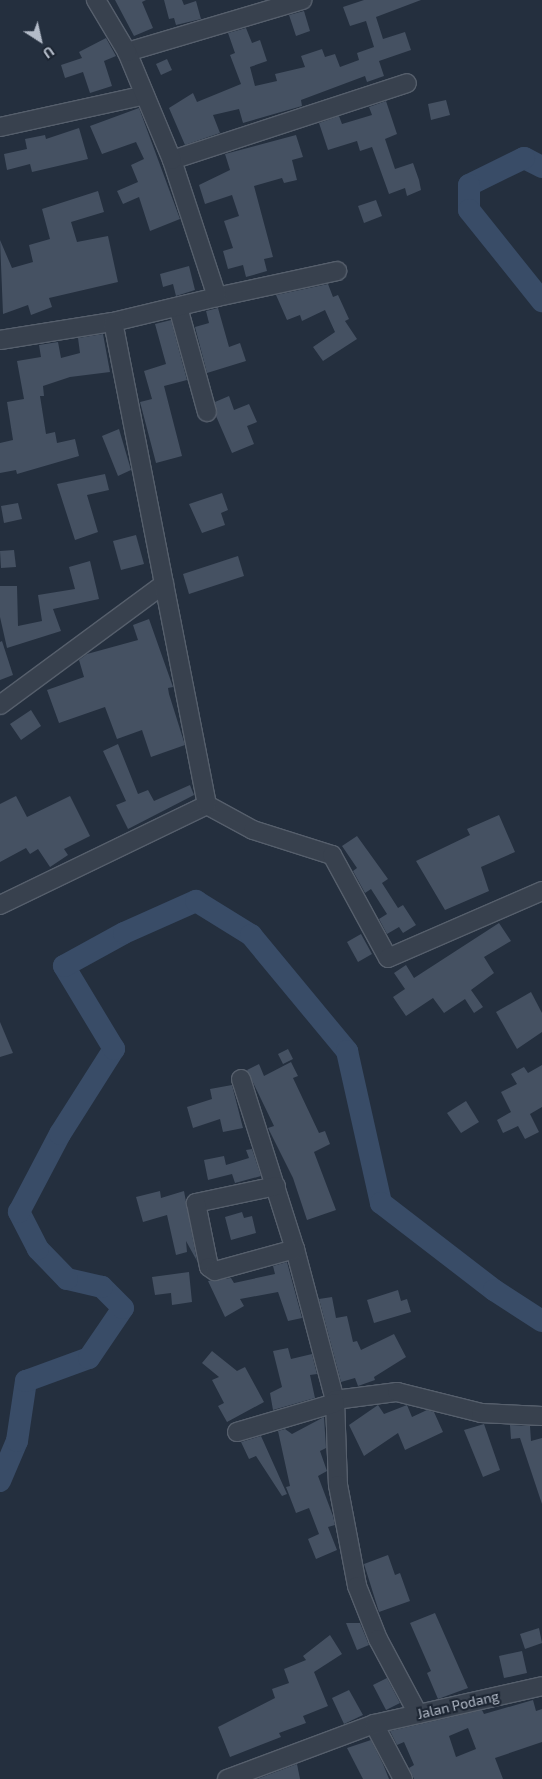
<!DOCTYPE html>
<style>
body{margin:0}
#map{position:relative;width:542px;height:1779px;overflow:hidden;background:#242f3e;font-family:"Exo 2",sans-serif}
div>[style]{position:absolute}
.river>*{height:22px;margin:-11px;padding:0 11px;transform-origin:11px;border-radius:11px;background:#394c67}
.building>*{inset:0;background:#455162}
.roads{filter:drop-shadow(1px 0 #565f6c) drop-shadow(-1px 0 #565f6c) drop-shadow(0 1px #565f6c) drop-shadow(0 -1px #565f6c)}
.minor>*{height:18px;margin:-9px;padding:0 9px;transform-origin:9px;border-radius:9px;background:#38414e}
span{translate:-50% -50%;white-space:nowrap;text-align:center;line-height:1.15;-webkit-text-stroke:4.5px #1d2633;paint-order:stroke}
.street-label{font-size:14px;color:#b4bcc9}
.north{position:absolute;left:15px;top:15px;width:50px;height:50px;-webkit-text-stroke:4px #1d2633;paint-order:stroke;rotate:145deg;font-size:14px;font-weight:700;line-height:20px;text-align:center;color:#b4bcc9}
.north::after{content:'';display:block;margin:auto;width:18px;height:22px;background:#b4bcc9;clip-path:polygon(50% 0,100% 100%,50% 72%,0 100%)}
</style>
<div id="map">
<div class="river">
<div style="left:542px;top:167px;width:20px;rotate:-153deg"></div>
<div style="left:524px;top:158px;width:61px;rotate:153.9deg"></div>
<div style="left:469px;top:185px;width:25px;rotate:90deg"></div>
<div style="left:469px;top:210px;width:117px;rotate:51.3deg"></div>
<div style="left:0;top:1481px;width:43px;rotate:-67deg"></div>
<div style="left:17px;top:1441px;width:61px;rotate:-81.5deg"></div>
<div style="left:26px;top:1381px;width:67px;rotate:-20.1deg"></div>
<div style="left:89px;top:1358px;width:60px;rotate:-55.8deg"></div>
<div style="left:123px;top:1308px;width:30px;rotate:-135deg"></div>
<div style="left:102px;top:1287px;width:36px;rotate:-167deg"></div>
<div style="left:67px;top:1279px;width:42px;rotate:-134deg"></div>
<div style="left:38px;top:1249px;width:42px;rotate:-117.2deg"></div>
<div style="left:19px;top:1212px;width:88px;rotate:-62.3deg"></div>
<div style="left:60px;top:1134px;width:101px;rotate:-57.6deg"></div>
<div style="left:114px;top:1049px;width:97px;rotate:-121.1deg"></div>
<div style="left:64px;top:966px;width:68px;rotate:-28.8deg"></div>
<div style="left:124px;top:933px;width:79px;rotate:-24deg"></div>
<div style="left:196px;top:901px;width:65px;rotate:31.7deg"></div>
<div style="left:251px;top:935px;width:151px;rotate:50.4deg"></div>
<div style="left:347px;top:1051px;width:156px;rotate:77.4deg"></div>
<div style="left:381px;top:1203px;width:143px;rotate:37.6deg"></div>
<div style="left:494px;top:1290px;width:57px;rotate:32.9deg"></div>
</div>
<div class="building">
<div style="clip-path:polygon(115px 0,146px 0,142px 2px,153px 28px,134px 36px)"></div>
<div style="clip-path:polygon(164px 0,182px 0,184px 5px,196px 1px,201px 19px,176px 25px,174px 18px,169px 19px)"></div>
<div style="clip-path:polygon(364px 0,421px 0,376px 17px,383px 39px,405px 32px,411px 50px,379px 61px,384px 76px,367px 82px,365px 76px,301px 100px,302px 106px,243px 123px,239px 109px,213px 115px,220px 133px,185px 145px,169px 108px,193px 93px,197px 102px,241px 84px,230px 55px,235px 53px,228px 33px,246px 28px,252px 43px,260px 40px,267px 61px,250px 67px,255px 86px,277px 81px,275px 74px,305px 67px,301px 56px,322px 49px,325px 57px,335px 54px,340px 67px,359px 60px,357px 53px,374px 47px,366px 21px,350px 26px,343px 7px)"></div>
<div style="clip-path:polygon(304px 11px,310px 31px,296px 36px,289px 15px)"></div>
<div style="clip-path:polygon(106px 38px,116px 56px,104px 61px,112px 86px,90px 93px,83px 72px,65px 78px,61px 65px,82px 58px,79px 52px)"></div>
<div style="clip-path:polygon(167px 59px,172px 70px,161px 75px,156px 64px)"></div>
<div style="clip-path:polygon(446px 100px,450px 115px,431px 120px,428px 104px)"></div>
<div style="clip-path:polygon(386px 101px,397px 134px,385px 139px,395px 169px,413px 163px,419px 180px,421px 190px,407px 196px,405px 188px,389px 194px,372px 147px,360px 151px,357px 141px,328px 150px,319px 123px,339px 116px,342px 124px,372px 115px,369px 107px)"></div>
<div style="clip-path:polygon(139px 108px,180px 219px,150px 231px,139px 197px,123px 204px,117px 191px,138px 182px,131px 165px,144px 159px,136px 142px,102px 154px,90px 126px)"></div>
<div style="clip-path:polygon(79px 128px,88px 159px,32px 172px,30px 164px,7px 170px,4px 154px,27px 149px,25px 139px,45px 135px,46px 139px)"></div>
<div style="clip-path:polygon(296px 135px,303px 157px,292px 160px,297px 180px,284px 183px,282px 178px,254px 186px,273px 257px,264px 259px,267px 271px,246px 277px,243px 265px,228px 269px,223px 251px,233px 248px,224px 221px,239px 216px,232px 195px,205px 204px,199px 185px,230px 170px,225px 154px)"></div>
<div style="clip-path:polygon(98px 191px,104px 212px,71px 222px,77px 242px,108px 236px,118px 282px,49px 298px,52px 307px,31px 315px,28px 305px,3px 314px,0 240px,12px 268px,33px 262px,29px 245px,50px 239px,42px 209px)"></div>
<div style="clip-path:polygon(376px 200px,382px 216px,364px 223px,358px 206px)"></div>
<div style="clip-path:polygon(189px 266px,195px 290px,176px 296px,173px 284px,163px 287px,160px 274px)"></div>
<div style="clip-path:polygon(328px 284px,333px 297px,338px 295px,349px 319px,345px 321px,357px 339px,323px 361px,313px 347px,335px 332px,325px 310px,302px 321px,300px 315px,287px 320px,276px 295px)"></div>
<div style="clip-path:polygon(218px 308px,229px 347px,240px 343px,246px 361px,207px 373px,195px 327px,209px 323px,206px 311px)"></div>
<div style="clip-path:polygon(171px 320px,187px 380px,164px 386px,182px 456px,156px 463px,140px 402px,152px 399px,144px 371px,166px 364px,155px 324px)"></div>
<div style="clip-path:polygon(103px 334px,110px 372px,70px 377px,43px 386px,44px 396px,40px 396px,46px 434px,55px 432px,57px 443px,75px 439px,79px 456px,17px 474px,16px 470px,0 473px,0 443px,13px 440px,7px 402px,24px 399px,17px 361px,41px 357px,39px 345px,58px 342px,61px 358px,80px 353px,78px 338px)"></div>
<div style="clip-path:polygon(229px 396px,234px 410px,249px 404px,257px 422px,247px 426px,254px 444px,232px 453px,216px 416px,215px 402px)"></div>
<div style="clip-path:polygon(119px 429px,131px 470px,118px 476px,102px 436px)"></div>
<div style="clip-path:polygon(105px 474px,109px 490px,87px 495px,98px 532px,75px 540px,57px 484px)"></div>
<div style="clip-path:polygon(222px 493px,228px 510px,221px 513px,225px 525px,202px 533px,189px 504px)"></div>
<div style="clip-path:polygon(18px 503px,22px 519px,4px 523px,1px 506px)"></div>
<div style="clip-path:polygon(136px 535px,144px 564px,121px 570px,113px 541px)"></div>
<div style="clip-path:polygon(14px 550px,16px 567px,1px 568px,0 551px)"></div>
<div style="clip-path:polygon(238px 556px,244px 576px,189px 594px,183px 574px)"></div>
<div style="clip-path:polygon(90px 561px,99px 599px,53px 609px,61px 631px,7px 648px,0 617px,0 586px,17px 586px,18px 626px,42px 621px,38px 595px,75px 589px,69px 567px)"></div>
<div style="clip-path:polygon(149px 619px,173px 687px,168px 688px,169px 694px,185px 745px,151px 757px,142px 730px,117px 739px,105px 707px,59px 723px,47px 690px,84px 677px,79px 660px,87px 654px,138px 640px,133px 625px)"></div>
<div style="clip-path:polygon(2px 641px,13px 675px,0 680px,0 642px)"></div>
<div style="clip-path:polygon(31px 710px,41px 726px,21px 740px,10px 724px)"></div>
<div style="clip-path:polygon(118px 744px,138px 794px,148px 790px,154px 801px,190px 785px,194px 795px,128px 829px,116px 805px,126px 801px,103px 751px)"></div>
<div style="clip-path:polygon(16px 796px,27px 817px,70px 796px,90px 836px,64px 849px,68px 855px,50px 867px,38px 849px,30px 854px,26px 848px,0 862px,0 804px)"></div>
<div style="clip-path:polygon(499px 815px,515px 852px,481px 867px,489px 891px,445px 910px,416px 861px,470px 835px,467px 829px)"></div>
<div style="clip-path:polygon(357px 836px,388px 879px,382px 883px,398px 908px,403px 905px,416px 925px,403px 933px,399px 927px,387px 934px,379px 919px,387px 914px,371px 889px,365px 893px,353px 871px,357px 868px,342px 846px)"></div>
<div style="clip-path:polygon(499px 923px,511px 941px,484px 957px,494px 973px,471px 990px,483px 1007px,474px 1013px,465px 999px,444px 1013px,433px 998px,406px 1016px,393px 997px,405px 989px,394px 973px,406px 965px,414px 978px)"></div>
<div style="clip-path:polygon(361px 934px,372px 954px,358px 962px,347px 942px)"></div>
<div style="clip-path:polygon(531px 992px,542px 1013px,542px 1032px,517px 1049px,496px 1012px)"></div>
<div style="clip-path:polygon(0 1022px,13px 1053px,0 1057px)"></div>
<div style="clip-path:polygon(288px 1049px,293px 1059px,283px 1064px,278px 1054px)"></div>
<div style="clip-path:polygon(291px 1062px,298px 1076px,293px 1078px,319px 1133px,325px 1131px,330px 1144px,314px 1152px,336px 1210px,307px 1220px,293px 1178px,268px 1128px,274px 1126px,247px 1070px,259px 1064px,264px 1076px)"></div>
<div style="clip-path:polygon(542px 1065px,542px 1107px,530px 1114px,539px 1132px,525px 1139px,518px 1126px,503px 1133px,497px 1120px,511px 1112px,501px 1092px,517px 1084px,511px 1074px,524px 1067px,528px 1073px)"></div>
<div style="clip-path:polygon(232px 1085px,243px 1128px,223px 1132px,220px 1119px,193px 1128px,187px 1107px,212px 1099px,210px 1089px)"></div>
<div style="clip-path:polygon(466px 1101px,479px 1122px,461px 1133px,447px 1113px)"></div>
<div style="clip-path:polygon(252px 1149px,261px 1176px,235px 1183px,232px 1174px,208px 1180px,204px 1160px,224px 1156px,226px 1165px,249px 1158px,246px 1150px)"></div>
<div style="clip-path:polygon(160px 1191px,161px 1198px,184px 1191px,197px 1261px,186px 1241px,187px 1252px,176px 1255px,167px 1215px,143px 1222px,136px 1197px)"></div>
<div style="clip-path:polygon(242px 1212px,244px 1218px,252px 1216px,256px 1233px,231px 1240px,225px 1217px)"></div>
<div style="clip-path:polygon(287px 1262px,302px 1318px,288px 1321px,278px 1292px,240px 1299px,244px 1306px,225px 1317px,208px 1281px,231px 1278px,234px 1283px,275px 1274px,273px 1266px)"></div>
<div style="clip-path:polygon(189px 1272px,192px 1302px,172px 1305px,171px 1293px,155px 1295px,152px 1277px)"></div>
<div style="clip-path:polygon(398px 1290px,401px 1301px,407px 1299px,411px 1312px,374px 1323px,367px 1300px)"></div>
<div style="clip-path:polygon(332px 1297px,336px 1318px,347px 1316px,353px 1342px,357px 1341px,361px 1350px,394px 1334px,406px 1357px,374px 1377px,375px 1380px,358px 1386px,355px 1378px,341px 1382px,319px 1299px)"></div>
<div style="clip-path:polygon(288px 1348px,291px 1359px,312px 1354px,317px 1374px,310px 1375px,315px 1398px,273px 1410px,270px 1393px,282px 1387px,273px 1351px)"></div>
<div style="clip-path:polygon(212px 1351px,237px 1371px,245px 1367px,264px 1402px,227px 1422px,218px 1406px,224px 1403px,212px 1380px,219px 1377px,202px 1363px)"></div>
<div style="clip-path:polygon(378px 1405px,384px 1414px,407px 1405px,412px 1417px,427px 1410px,434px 1412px,443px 1432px,405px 1450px,398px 1433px,364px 1456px,349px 1425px)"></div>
<div style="clip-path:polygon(324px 1417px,326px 1448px,320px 1451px,327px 1471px,318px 1476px,333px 1516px,335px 1525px,328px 1527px,337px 1550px,316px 1559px,308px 1539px,319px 1534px,309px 1508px,296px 1513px,286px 1487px,290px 1486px,278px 1431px,285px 1429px,292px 1434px)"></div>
<div style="clip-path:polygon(484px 1424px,500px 1470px,483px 1477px,464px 1430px)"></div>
<div style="clip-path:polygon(510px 1425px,530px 1426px,531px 1441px,542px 1438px,542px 1504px,520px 1438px,511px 1439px)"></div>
<div style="clip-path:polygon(261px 1436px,287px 1494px,282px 1496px,256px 1456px,249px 1459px,241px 1442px)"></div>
<div style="clip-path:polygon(388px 1555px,395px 1575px,400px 1573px,410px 1601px,379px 1612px,364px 1564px)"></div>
<div style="clip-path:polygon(435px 1613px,468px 1688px,438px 1699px,427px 1673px,431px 1671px,410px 1623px)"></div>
<div style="clip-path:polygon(346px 1623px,360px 1623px,369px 1645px,357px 1650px)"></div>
<div style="clip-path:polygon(539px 1628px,542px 1643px,525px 1649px,520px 1634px)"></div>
<div style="clip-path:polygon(330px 1635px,342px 1654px,314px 1672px,328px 1706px,303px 1716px,306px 1723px,279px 1733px,281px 1737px,230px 1757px,218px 1727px,275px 1698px,272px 1689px,289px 1683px,284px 1669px,306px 1660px,303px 1656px)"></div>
<div style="clip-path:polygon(522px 1651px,527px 1673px,504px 1678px,499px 1656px)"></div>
<div style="clip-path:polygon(387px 1678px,400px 1703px,386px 1710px,373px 1685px)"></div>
<div style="clip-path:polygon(349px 1690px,363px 1715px,344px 1724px,332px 1698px)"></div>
<div style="clip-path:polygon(evenodd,533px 1700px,536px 1711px,542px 1709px,542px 1742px,495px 1758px,503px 1779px,414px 1779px,409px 1768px,414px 1765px,404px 1742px,397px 1745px,390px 1731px,482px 1710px,484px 1714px,533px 1700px,468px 1728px,476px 1749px,456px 1757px,449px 1736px,468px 1728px)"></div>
<div style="clip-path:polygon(371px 1740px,383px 1764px,389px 1779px,363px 1779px,347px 1748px)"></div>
<div style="clip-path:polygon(297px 1764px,300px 1779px,257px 1779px)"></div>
</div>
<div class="roads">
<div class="minor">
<div style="left:127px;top:52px;width:183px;rotate:-16.5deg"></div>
<div style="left:0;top:127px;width:148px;rotate:-12.4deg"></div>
<div style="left:172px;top:160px;width:247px;rotate:-18.1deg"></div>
<div style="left:217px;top:297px;width:123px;rotate:-12.2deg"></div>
<div style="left:178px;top:307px;width:109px;rotate:74.6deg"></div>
<div style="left:0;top:340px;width:114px;rotate:-9.1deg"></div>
<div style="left:113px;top:322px;width:107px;rotate:-13.5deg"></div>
<div style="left:217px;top:297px;width:144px;rotate:-108.2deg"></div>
<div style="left:172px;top:160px;width:117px;rotate:-112.6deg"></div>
<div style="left:127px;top:52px;width:61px;rotate:-120.8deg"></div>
<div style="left:0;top:705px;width:204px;rotate:-36.4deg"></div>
<div style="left:207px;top:805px;width:52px;rotate:28.5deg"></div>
<div style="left:253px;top:830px;width:83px;rotate:17.6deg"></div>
<div style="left:332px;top:855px;width:117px;rotate:61.5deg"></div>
<div style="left:388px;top:958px;width:168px;rotate:-23.5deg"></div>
<div style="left:0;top:905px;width:230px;rotate:-25.8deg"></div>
<div style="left:207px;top:805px;width:492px;rotate:-101deg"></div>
<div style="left:241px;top:1079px;width:178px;rotate:72.4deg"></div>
<div style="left:295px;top:1249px;width:156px;rotate:75.2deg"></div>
<div style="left:335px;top:1400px;width:85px;rotate:88deg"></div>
<div style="left:338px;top:1485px;width:103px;rotate:79.3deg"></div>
<div style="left:357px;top:1586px;width:57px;rotate:68.4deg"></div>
<div style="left:378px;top:1639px;width:85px;rotate:61.9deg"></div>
<div style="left:276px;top:1186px;width:82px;rotate:168deg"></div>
<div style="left:196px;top:1203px;width:65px;rotate:78.5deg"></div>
<div style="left:209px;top:1267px;width:7px;rotate:34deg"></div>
<div style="left:215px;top:1271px;width:83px;rotate:-15.4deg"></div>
<div style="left:335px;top:1400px;width:63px;rotate:-7.4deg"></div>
<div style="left:397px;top:1392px;width:87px;rotate:14deg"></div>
<div style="left:481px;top:1413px;width:61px;rotate:2.8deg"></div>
<div style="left:237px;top:1432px;width:102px;rotate:-16.5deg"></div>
<div style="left:374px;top:1724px;width:62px;rotate:62.2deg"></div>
<div style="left:227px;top:1779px;width:157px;rotate:-20.5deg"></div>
<div style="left:374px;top:1724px;width:172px;rotate:-12.7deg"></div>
</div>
</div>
<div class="street-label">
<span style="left:458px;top:1705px;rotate:-13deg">Jalan Podang</span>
</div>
<div class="north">U</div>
</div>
